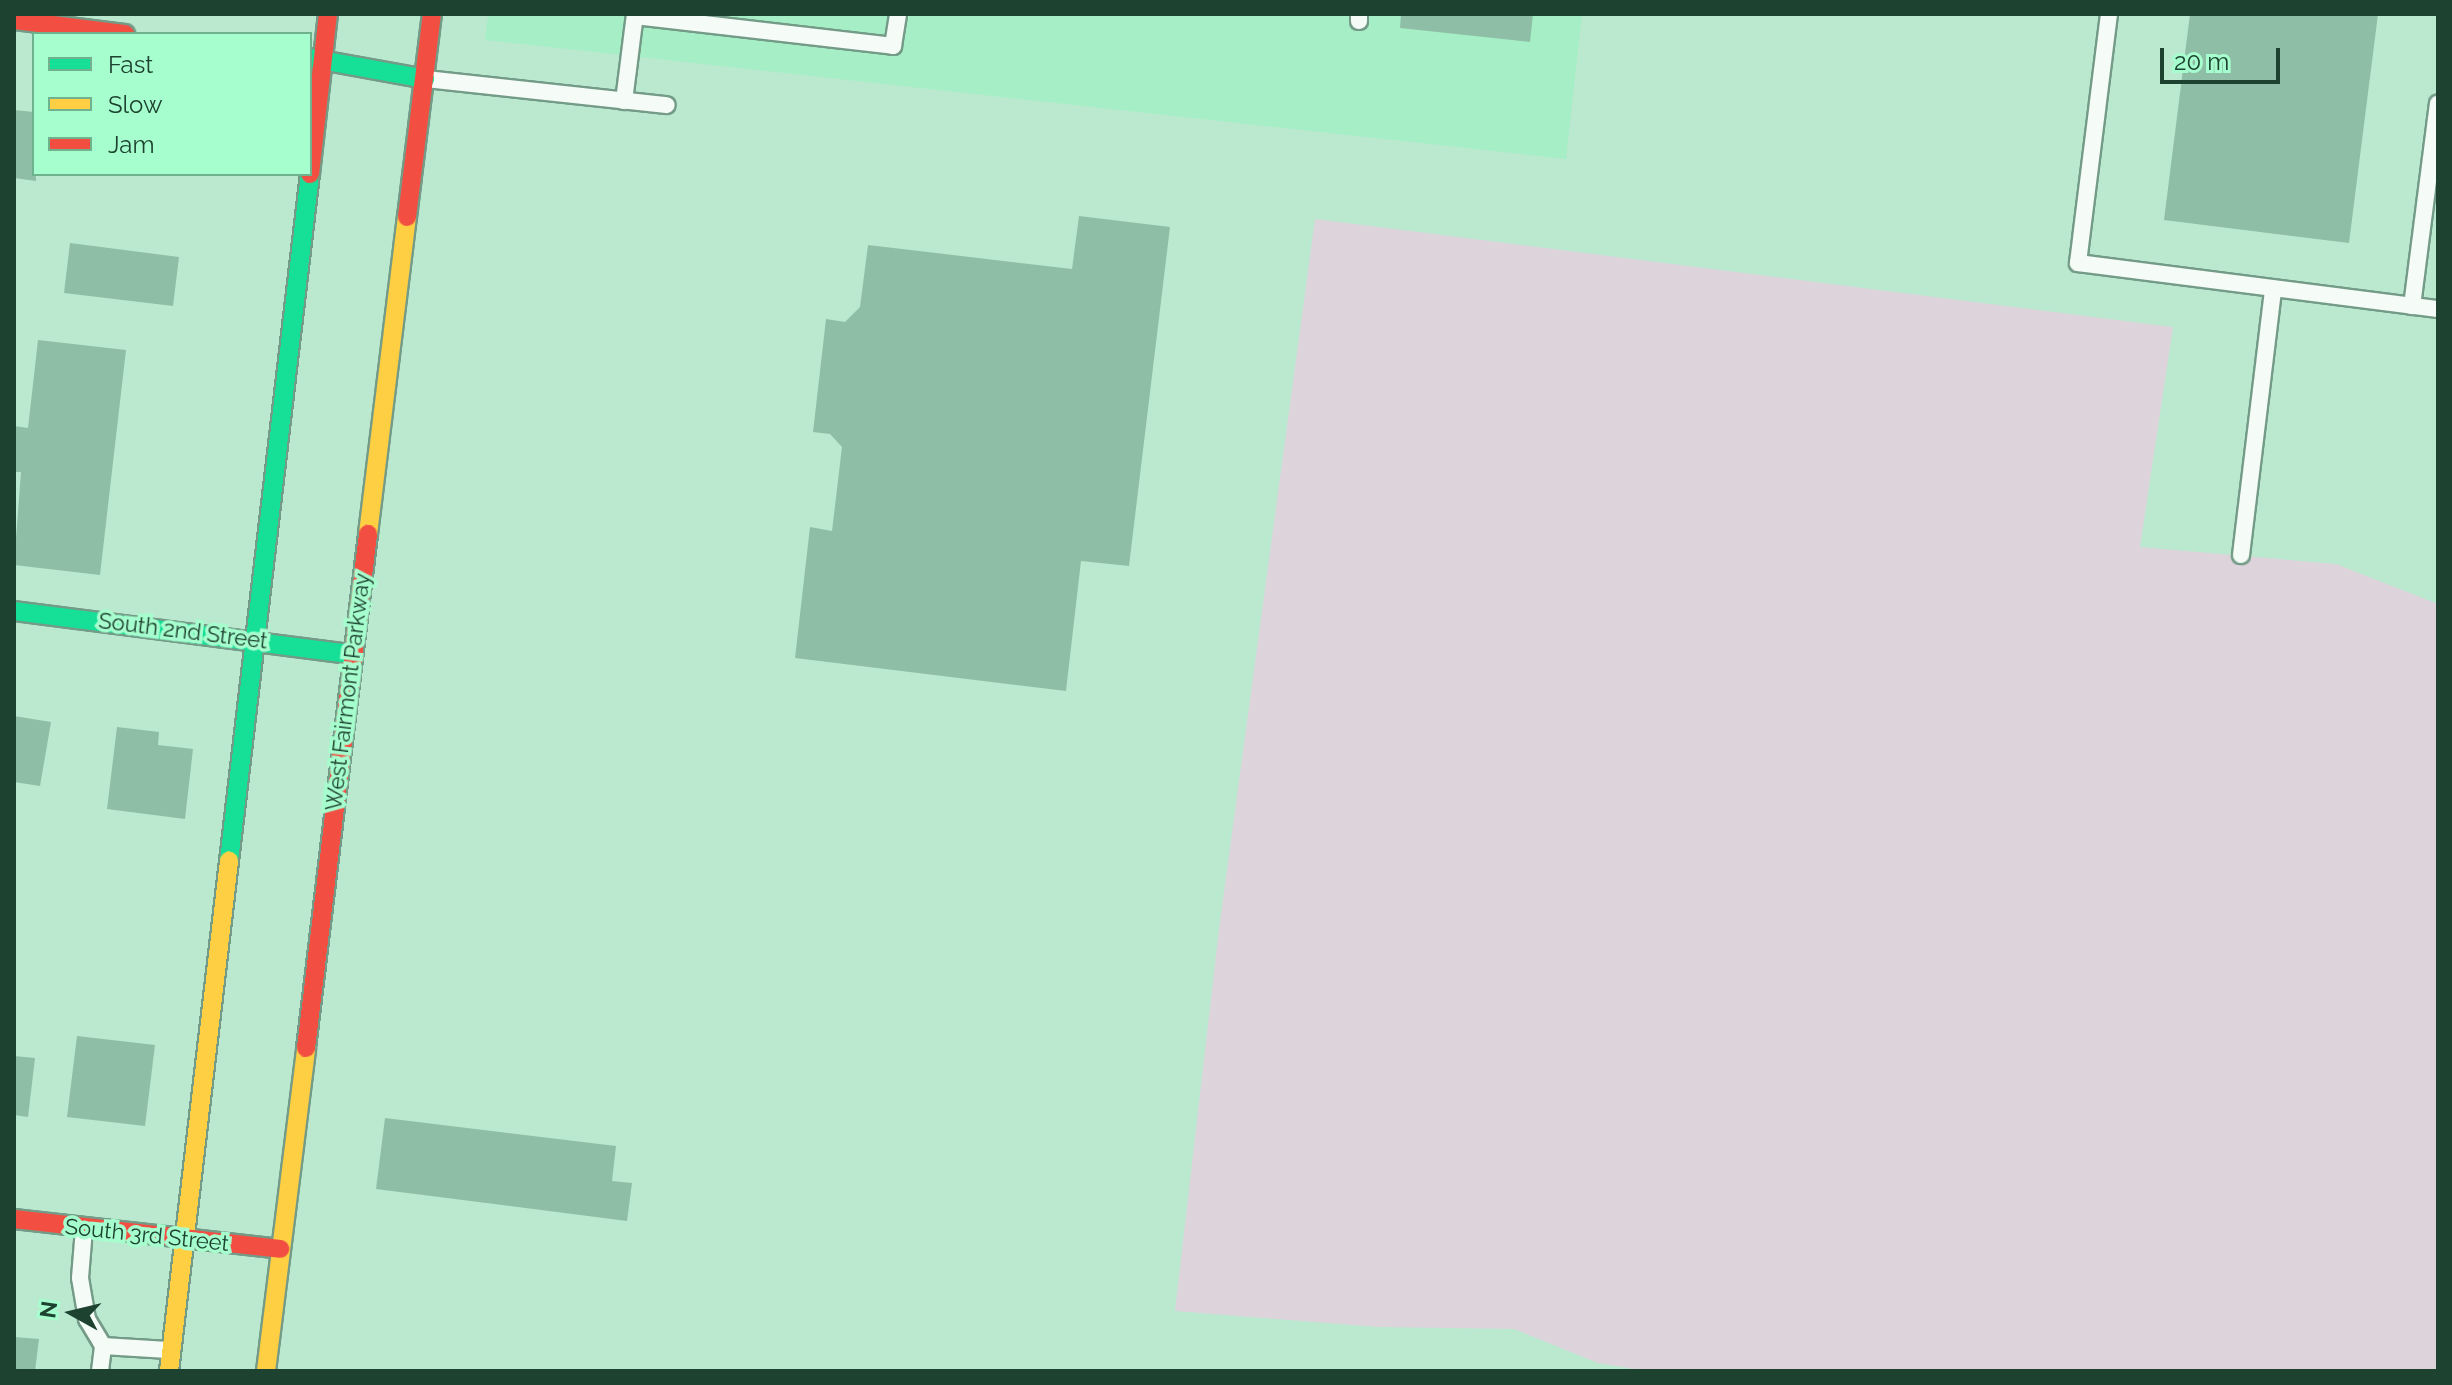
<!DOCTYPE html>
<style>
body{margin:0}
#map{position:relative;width:2452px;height:1385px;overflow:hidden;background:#bae9cf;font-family:Raleway,sans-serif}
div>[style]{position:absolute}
.built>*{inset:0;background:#a5eec6}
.green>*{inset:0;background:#dcd3db}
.building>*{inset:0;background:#8fbea6}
.roads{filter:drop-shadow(2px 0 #749b87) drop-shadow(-2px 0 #749b87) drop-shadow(0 2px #749b87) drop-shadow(0 -2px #749b87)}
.lane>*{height:16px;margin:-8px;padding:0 8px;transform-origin:8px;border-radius:8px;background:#f5fcf8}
.fast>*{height:18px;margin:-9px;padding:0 9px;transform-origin:9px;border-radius:9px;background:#16e098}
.slow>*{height:18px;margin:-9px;padding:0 9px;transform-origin:9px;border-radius:9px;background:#ffcf43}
.jam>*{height:18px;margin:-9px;padding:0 9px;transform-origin:9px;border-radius:9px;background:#f24e42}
span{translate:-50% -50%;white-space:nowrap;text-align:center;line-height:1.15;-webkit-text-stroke:7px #a6fdcd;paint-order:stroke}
.street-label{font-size:22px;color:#1e4230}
.frame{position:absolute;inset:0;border:16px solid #1e4230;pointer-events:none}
.legend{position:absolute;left:32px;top:32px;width:280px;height:144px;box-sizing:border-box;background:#a6fdcd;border:2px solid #70b28e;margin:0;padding:10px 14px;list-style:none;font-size:24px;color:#1e4230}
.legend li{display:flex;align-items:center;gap:16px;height:40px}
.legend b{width:40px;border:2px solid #70b28e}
.north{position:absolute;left:32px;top:1273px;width:80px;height:80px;-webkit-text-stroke:6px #a6fdcd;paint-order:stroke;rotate:278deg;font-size:22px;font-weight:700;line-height:32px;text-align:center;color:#1e4230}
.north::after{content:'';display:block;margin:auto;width:28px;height:36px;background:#1e4230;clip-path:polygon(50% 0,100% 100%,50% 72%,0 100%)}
.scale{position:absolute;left:2160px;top:48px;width:120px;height:36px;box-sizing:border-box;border:4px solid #1e4230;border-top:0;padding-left:10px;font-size:24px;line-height:28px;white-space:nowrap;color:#1e4230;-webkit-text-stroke:6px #a6fdcd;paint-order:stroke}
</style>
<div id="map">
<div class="built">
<div style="clip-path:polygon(488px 14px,1582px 14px,1566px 159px,485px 40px)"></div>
</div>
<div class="green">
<div style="clip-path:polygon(1315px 219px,2173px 327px,2140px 547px,2336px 564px,2438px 604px,2438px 1371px,1646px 1371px,1598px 1363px,1514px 1329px,1378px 1327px,1175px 1311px,1219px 929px)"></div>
</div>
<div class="building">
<div style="clip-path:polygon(1401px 14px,1533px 14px,1530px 42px,1400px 28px)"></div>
<div style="clip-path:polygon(2190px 14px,2378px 14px,2349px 243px,2164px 220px)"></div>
<div style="clip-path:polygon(14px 110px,34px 112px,36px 181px,14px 178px)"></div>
<div style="clip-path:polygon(1079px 216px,1170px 227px,1129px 566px,1081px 561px,1066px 691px,795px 658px,810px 527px,832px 531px,842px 447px,830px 434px,813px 432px,826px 319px,845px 322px,860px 307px,868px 245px,1072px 269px)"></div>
<div style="clip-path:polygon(70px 243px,179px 257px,173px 306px,64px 293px)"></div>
<div style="clip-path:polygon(38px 340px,126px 350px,100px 575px,14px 565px,21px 472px,14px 472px,14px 426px,28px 428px)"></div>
<div style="clip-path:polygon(14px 716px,51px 722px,40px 786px,14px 782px)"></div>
<div style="clip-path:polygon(117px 727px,159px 732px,158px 745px,193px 749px,185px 819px,107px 809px)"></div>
<div style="clip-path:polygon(77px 1036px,155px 1045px,145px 1126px,67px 1117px)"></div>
<div style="clip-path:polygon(14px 1056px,35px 1058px,28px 1117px,14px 1115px)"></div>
<div style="clip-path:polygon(385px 1118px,616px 1146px,612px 1181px,632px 1183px,627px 1221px,376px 1189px)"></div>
<div style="clip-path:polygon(14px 1337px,39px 1339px,35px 1371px,14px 1371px)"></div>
</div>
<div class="roads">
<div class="lane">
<div style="left:2109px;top:14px;width:251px;rotate:97.1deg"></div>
<div style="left:2078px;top:263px;width:363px;rotate:7.3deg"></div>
<div style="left:635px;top:16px;width:260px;rotate:6.6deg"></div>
<div style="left:893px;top:46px;width:32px;rotate:-81deg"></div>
<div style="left:1359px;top:21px;width:7px;rotate:-90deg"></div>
<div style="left:426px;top:79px;width:242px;rotate:6.2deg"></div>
<div style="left:624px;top:101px;width:88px;rotate:-82.8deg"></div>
<div style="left:2412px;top:306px;width:204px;rotate:-82.7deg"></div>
<div style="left:2241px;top:555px;width:268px;rotate:-83.1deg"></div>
<div style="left:84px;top:1229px;width:49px;rotate:94.7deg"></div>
<div style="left:80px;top:1278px;width:42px;rotate:80.3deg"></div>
<div style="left:87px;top:1319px;width:31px;rotate:59deg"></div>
<div style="left:100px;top:1371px;width:25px;rotate:-83deg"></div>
<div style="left:103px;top:1346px;width:65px;rotate:3.5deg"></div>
</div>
<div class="fast">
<div style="left:310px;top:58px;width:117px;rotate:10.3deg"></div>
<div style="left:14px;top:611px;width:341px;rotate:7.3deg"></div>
<div style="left:229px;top:861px;width:692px;rotate:-83.28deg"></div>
</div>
<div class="slow">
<div style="left:368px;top:534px;width:319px;rotate:-83deg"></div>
<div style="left:169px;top:1371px;width:514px;rotate:-83.29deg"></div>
<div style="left:266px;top:1371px;width:325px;rotate:-82.9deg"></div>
</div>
<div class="jam">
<div style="left:14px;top:20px;width:112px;rotate:7.2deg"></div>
<div style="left:310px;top:174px;width:161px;rotate:-83.6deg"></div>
<div style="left:407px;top:217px;width:205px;rotate:-83deg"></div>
<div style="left:306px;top:1048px;width:518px;rotate:-83.12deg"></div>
<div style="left:14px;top:1219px;width:268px;rotate:6.4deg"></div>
</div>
</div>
<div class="street-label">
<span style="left:183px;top:631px;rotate:7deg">South 2nd Street</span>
<span style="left:348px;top:692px;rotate:-83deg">West Fairmont Parkway</span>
<span style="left:147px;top:1235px;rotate:6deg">South 3rd Street</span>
</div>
<div class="frame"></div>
<ul class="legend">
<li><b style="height:10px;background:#16e098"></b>Fast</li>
<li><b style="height:10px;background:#ffcf43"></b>Slow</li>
<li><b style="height:10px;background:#f24e42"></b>Jam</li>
</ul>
<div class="north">N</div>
<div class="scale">20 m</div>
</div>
